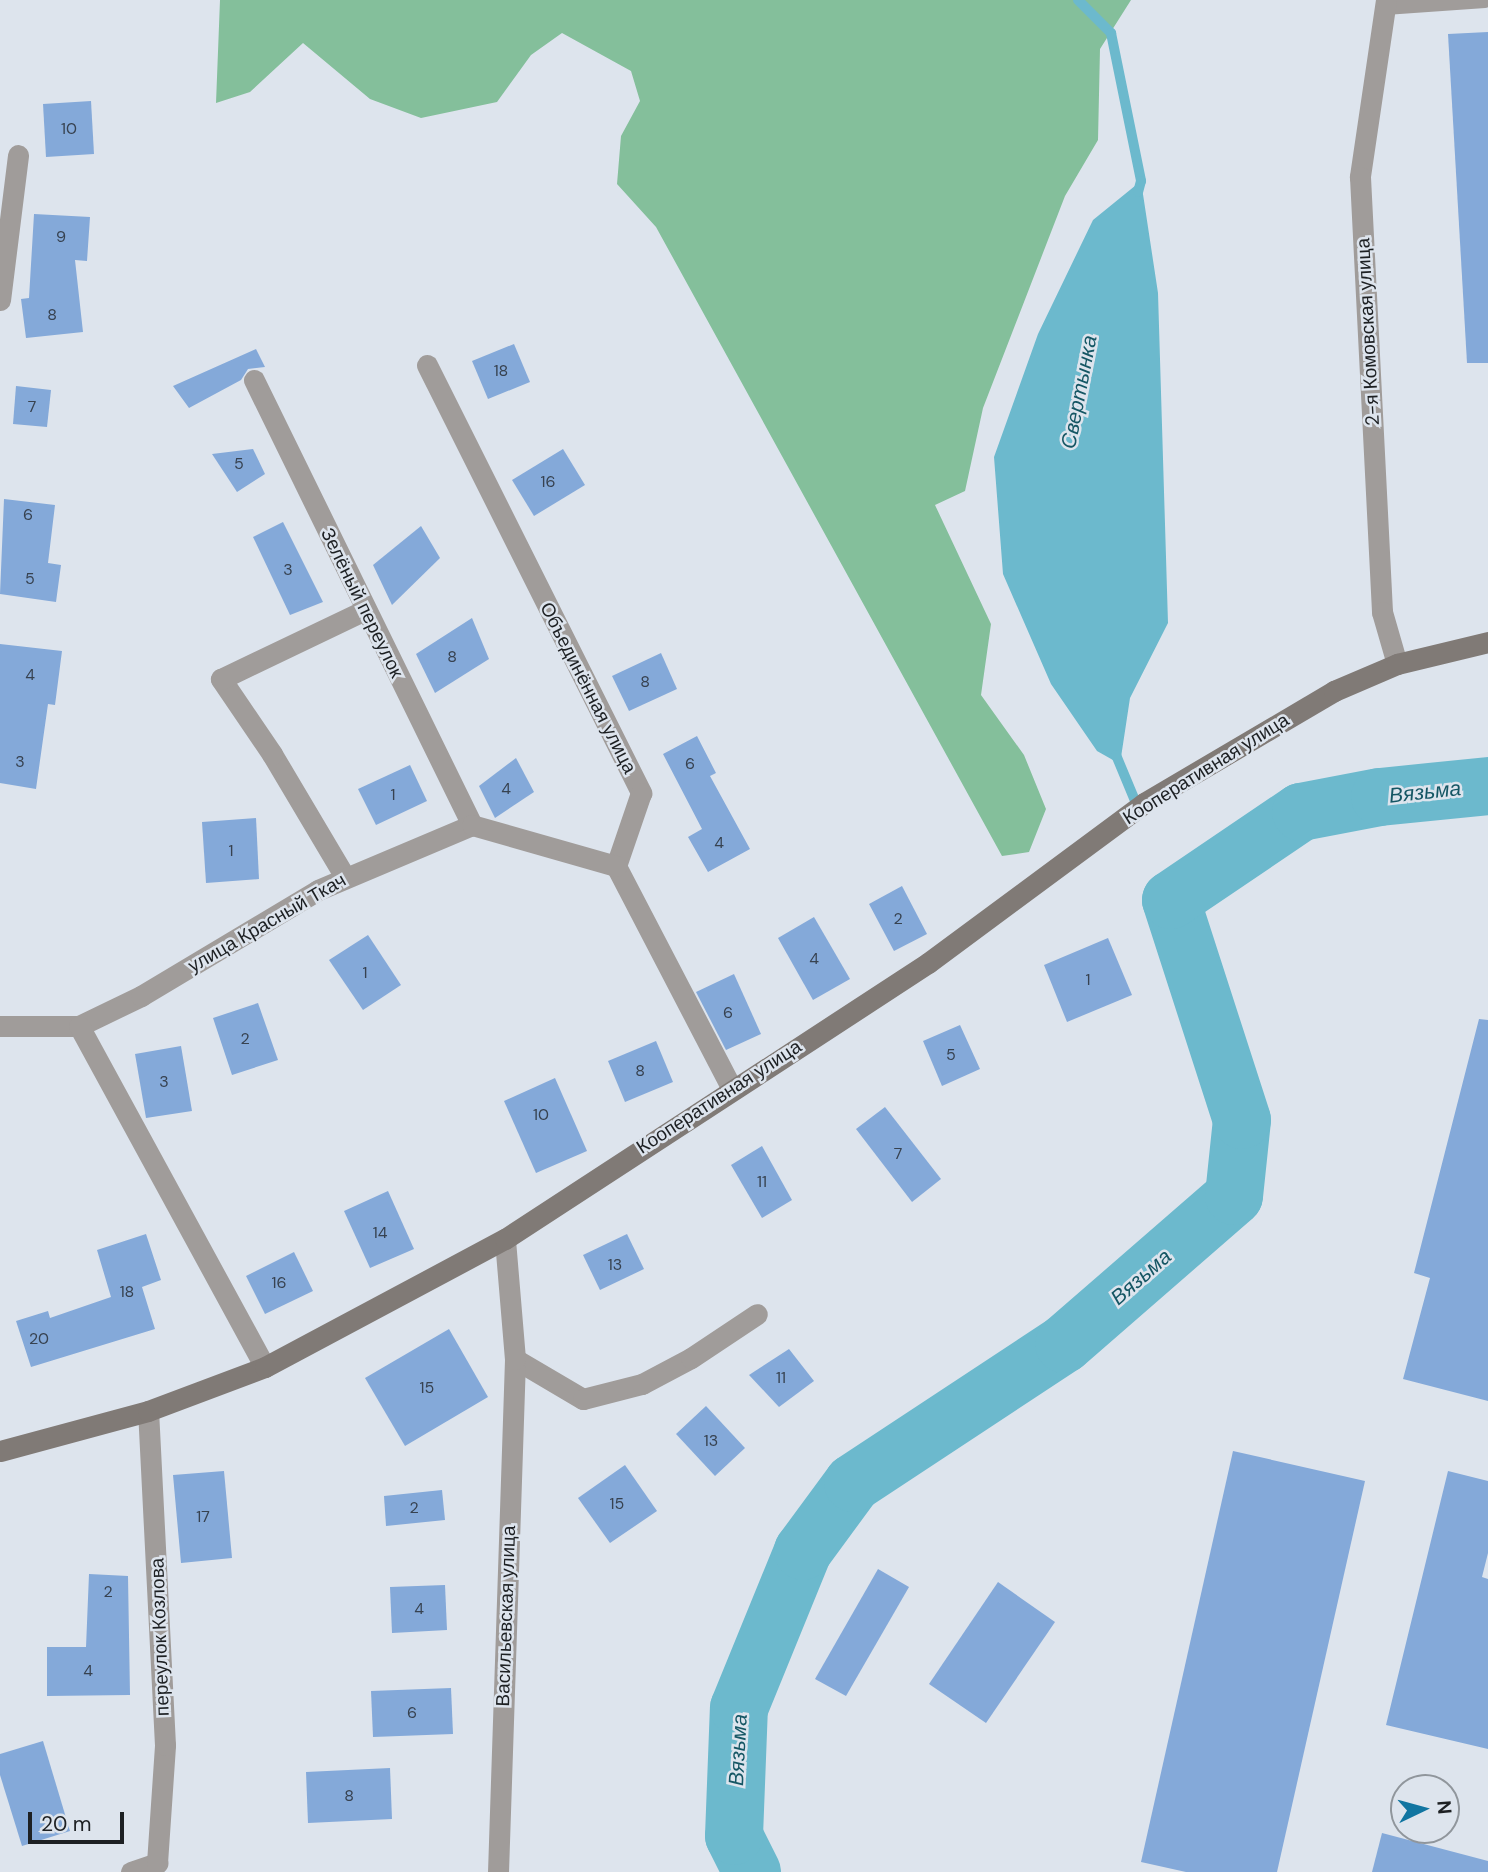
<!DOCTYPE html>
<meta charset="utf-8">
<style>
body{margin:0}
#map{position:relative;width:1488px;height:1872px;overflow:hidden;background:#dde4ed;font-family:"DM Sans",sans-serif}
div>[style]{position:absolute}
.forest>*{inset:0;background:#84bf9b}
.water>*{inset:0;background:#6cb9cd}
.stream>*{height:10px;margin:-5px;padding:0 5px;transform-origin:5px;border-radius:5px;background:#6cb9cd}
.river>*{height:58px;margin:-29px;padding:0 29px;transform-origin:29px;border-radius:29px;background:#6cb9cd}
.building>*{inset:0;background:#84a9d9}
.lane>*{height:16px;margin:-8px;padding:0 8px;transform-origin:8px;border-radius:8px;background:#a09c9a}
.street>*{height:21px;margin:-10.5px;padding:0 10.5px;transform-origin:10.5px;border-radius:10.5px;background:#a09c9a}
.secondary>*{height:21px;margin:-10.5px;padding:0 10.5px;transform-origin:10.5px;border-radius:10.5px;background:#807a76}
span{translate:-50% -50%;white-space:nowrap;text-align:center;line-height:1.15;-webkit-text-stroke:5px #dde4ed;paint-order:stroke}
.number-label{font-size:16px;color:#374250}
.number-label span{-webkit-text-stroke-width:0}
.street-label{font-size:19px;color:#1d2023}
.water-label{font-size:21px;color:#155664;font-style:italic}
.north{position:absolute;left:1390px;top:1774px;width:70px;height:70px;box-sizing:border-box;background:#dde4ed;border:2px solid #90969c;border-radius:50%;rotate:85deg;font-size:19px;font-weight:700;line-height:28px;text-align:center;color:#1d2023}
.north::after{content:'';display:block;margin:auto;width:24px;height:32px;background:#1175a1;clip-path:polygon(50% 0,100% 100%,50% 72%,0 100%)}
.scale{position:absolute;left:28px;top:1812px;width:96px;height:32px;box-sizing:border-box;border:4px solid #1d2023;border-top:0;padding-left:9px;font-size:21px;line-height:24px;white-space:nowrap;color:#1d2023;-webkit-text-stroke:5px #dde4ed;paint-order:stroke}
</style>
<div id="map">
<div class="forest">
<div style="clip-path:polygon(220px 0,1131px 0,1100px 49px,1098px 140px,1065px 196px,983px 408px,965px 491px,935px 505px,991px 624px,981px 695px,1024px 755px,1046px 809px,1029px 852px,1002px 856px,656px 227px,617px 184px,621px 136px,640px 101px,631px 71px,562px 33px,531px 55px,497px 102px,421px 118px,370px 99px,303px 43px,250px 92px,216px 103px)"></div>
</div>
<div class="water">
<div style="clip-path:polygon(1141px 181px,1158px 293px,1168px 623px,1130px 698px,1120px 764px,1097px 751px,1051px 684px,1003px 574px,994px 457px,1038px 334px,1093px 220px)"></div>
</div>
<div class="stream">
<div style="left:1078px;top:0;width:47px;rotate:45deg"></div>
<div style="left:1111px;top:33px;width:151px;rotate:78.5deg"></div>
<div style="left:1141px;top:181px;width:11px;rotate:105deg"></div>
<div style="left:1116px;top:755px;width:52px;rotate:67.4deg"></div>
</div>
<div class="river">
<div style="left:752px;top:1872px;width:40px;rotate:-116.6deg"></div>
<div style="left:734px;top:1836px;width:128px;rotate:-87.8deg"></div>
<div style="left:739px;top:1708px;width:170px;rotate:-67.8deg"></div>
<div style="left:803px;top:1551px;width:84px;rotate:-53.7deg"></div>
<div style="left:853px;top:1483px;width:253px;rotate:-33.4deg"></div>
<div style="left:1064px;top:1344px;width:225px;rotate:-41deg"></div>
<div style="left:1234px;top:1196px;width:76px;rotate:-84deg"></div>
<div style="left:1242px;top:1120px;width:231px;rotate:-107.9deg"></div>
<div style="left:1171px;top:900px;width:157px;rotate:-34.1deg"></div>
<div style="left:1301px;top:812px;width:80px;rotate:-10.8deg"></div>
<div style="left:1380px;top:797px;width:109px;rotate:-5.8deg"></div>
</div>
<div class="building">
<div style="clip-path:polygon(1488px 32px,1488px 363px,1467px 363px,1448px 34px)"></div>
<div style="clip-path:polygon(91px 101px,94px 154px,46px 157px,43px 104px)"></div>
<div style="clip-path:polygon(34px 214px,90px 217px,87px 261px,75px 260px,83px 332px,26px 338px,21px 299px,29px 298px)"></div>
<div style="clip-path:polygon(514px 344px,530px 382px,488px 399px,472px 361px)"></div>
<div style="clip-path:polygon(256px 349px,265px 367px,248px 369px,241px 380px,189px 408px,173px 386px)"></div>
<div style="clip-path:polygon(16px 386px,51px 390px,47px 427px,13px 424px)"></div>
<div style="clip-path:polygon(253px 449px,265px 474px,237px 492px,212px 454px)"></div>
<div style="clip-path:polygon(563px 449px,585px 485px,534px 516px,512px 480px)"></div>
<div style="clip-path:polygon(4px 499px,55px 505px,48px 563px,61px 565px,56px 602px,0 594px)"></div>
<div style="clip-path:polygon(283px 522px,323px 602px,290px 615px,253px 537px)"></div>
<div style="clip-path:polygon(421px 526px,440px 558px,392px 605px,373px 565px)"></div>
<div style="clip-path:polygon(472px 618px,489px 659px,435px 693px,416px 654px)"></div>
<div style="clip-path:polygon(0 644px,62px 651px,55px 705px,48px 704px,36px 789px,0 783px)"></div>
<div style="clip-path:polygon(661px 653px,677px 689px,629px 711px,612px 676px)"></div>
<div style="clip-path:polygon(697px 736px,716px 773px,710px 776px,750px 849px,708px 872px,688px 837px,702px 829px,663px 754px)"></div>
<div style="clip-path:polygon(516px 758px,534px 792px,495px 818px,479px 786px)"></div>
<div style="clip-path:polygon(410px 765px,427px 801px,376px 825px,358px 789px)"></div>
<div style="clip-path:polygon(256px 818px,259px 879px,206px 883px,202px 822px)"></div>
<div style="clip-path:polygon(902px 886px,927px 934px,894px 951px,869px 904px)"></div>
<div style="clip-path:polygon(814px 917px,850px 979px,813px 1000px,778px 938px)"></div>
<div style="clip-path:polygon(368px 935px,401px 985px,363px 1010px,329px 960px)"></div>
<div style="clip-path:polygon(1108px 938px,1132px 995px,1067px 1022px,1044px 965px)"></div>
<div style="clip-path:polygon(734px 974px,761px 1034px,726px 1050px,696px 992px)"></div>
<div style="clip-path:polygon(258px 1003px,278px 1060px,232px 1075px,213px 1018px)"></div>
<div style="clip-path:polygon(1479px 1019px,1488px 1020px,1488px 1401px,1403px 1379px,1430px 1278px,1414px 1273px)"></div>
<div style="clip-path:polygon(960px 1025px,980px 1069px,942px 1086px,923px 1041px)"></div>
<div style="clip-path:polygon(656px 1041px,673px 1082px,625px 1102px,608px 1061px)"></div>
<div style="clip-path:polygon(181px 1046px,192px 1111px,146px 1118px,135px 1054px)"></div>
<div style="clip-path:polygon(555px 1078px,587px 1151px,536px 1173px,504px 1101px)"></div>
<div style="clip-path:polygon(885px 1107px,941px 1179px,912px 1202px,856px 1129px)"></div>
<div style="clip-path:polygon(762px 1146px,792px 1200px,762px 1218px,731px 1165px)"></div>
<div style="clip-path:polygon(388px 1191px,414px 1249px,370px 1268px,344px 1211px)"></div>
<div style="clip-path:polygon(146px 1234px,161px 1280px,142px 1287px,155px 1329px,31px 1367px,16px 1321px,48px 1311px,50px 1318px,111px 1297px,97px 1250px)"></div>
<div style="clip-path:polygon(627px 1234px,644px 1269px,600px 1290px,583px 1255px)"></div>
<div style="clip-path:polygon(294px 1252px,313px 1291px,265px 1314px,246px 1276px)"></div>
<div style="clip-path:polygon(449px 1329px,488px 1397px,405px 1446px,365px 1378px)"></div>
<div style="clip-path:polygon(789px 1349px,814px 1381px,779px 1407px,749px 1375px)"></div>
<div style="clip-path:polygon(706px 1406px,745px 1448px,715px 1476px,676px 1434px)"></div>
<div style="clip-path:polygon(1233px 1451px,1365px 1481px,1277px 1872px,1186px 1872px,1141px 1862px)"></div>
<div style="clip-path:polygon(625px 1465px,657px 1511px,610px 1543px,578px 1498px)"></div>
<div style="clip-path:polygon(224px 1471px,232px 1558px,181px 1563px,173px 1475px)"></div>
<div style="clip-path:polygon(1448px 1471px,1488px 1481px,1488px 1553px,1482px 1577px,1488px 1579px,1488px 1749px,1386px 1725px)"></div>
<div style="clip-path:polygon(442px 1490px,445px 1520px,386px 1526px,384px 1496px)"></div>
<div style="clip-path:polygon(878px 1569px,909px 1587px,846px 1696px,815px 1679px)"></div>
<div style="clip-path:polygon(89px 1574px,128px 1576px,130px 1695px,47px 1696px,47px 1647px,86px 1647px)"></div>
<div style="clip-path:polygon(998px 1582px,1055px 1622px,986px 1723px,929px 1684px)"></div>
<div style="clip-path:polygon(445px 1585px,447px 1630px,392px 1633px,390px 1587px)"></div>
<div style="clip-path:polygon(451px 1688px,453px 1734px,373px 1737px,371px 1691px)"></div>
<div style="clip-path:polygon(43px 1741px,70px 1831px,22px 1846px,0 1775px,0 1754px)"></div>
<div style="clip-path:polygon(390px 1768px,392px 1819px,308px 1823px,306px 1772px)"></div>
<div style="clip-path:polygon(1382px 1833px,1488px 1861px,1488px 1872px,1372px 1872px)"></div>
</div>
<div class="lane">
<div style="left:1385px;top:7px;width:100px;rotate:-4deg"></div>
</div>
<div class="street">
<div style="left:1386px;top:0;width:179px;rotate:98.4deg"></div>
<div style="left:1360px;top:177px;width:436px;rotate:87.1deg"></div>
<div style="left:1382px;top:612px;width:54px;rotate:73.9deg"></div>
<div style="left:0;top:300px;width:146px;rotate:-82.9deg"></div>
<div style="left:427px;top:365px;width:479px;rotate:63.4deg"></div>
<div style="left:641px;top:793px;width:77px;rotate:108.9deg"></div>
<div style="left:616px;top:866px;width:249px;rotate:62.5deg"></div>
<div style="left:254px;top:380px;width:496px;rotate:63.9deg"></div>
<div style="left:345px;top:877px;width:143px;rotate:-120.7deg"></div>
<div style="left:272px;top:754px;width:91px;rotate:-124.2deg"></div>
<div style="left:221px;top:679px;width:160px;rotate:-25.6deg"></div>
<div style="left:0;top:1026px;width:79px"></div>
<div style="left:79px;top:1026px;width:69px;rotate:-25.8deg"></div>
<div style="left:141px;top:996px;width:206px;rotate:-30.9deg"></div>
<div style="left:318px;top:890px;width:167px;rotate:-22.9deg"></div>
<div style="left:472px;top:825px;width:150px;rotate:15.9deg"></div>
<div style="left:79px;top:1026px;width:388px;rotate:61.4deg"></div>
<div style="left:515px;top:1359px;width:79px;rotate:30.5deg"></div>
<div style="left:583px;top:1399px;width:61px;rotate:-14.3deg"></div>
<div style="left:642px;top:1384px;width:55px;rotate:-28deg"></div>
<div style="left:691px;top:1358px;width:79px;rotate:-33.7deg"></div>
<div style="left:131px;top:1872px;width:28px;rotate:-19deg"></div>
<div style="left:157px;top:1863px;width:118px;rotate:-86.1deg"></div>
<div style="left:165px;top:1745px;width:334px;rotate:-92.9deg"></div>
<div style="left:498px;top:1872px;width:513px;rotate:-88.1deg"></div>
<div style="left:515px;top:1359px;width:120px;rotate:-94.8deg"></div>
</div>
<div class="secondary">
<div style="left:0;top:1451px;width:153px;rotate:-15.1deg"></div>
<div style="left:148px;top:1411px;width:125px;rotate:-20.6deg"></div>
<div style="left:265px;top:1367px;width:272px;rotate:-28.1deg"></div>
<div style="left:505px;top:1239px;width:505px;rotate:-33.12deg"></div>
<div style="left:928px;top:963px;width:269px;rotate:-36.5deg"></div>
<div style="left:1144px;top:803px;width:221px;rotate:-30.5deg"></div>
<div style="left:1334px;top:691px;width:69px;rotate:-23.2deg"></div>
<div style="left:1397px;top:664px;width:94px;rotate:-13.6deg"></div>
</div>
<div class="number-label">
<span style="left:69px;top:129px">10</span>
<span style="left:61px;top:237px">9</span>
<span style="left:52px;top:315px">8</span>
<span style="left:501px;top:371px">18</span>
<span style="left:32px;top:407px">7</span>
<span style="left:239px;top:464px">5</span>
<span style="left:548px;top:482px">16</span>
<span style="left:28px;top:515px">6</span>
<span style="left:288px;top:570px">3</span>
<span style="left:30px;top:579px">5</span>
<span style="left:452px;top:657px">8</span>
<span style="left:30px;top:675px">4</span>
<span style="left:645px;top:682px">8</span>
<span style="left:20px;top:762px">3</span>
<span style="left:690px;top:764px">6</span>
<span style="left:506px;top:789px">4</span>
<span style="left:393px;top:795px">1</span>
<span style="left:719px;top:843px">4</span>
<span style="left:231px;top:851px">1</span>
<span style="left:898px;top:919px">2</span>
<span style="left:814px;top:959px">4</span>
<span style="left:365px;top:973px">1</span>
<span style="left:1088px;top:980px">1</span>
<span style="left:728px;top:1013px">6</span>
<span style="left:245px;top:1039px">2</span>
<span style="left:951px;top:1055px">5</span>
<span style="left:640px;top:1071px">8</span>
<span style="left:164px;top:1082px">3</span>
<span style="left:541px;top:1115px">10</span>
<span style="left:898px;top:1154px">7</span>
<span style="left:762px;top:1182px">11</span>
<span style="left:380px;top:1233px">14</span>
<span style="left:615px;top:1265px">13</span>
<span style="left:279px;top:1283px">16</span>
<span style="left:127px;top:1292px">18</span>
<span style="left:39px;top:1339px">20</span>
<span style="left:781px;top:1378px">11</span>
<span style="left:427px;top:1388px">15</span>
<span style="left:711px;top:1441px">13</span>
<span style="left:617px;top:1504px">15</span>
<span style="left:414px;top:1508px">2</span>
<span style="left:203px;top:1517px">17</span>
<span style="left:108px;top:1592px">2</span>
<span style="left:419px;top:1609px">4</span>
<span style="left:88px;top:1671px">4</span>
<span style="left:412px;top:1713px">6</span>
<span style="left:349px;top:1796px">8</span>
</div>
<div class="street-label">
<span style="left:1368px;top:332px;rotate:-93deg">2-я Комовская улица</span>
<span style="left:362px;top:603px;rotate:64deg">Зелёный переулок</span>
<span style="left:588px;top:688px;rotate:63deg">Объединённая улица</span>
<span style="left:1206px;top:769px;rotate:-32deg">Кооперативная улица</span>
<span style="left:267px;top:923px;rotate:-30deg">улица Красный Ткач</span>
<span style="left:719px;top:1097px;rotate:-33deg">Кооперативная улица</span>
<span style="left:506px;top:1616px;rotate:-88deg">Васильевская улица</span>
<span style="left:160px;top:1637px;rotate:-92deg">переулок Козлова</span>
</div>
<div class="water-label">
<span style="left:1079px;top:392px;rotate:-79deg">Свертынка</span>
<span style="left:1425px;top:792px;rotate:-6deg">Вязьма</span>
<span style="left:1141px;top:1277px;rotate:-41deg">Вязьма</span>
<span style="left:738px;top:1750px;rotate:-87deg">Вязьма</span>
</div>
<div class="north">N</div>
<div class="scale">20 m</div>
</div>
